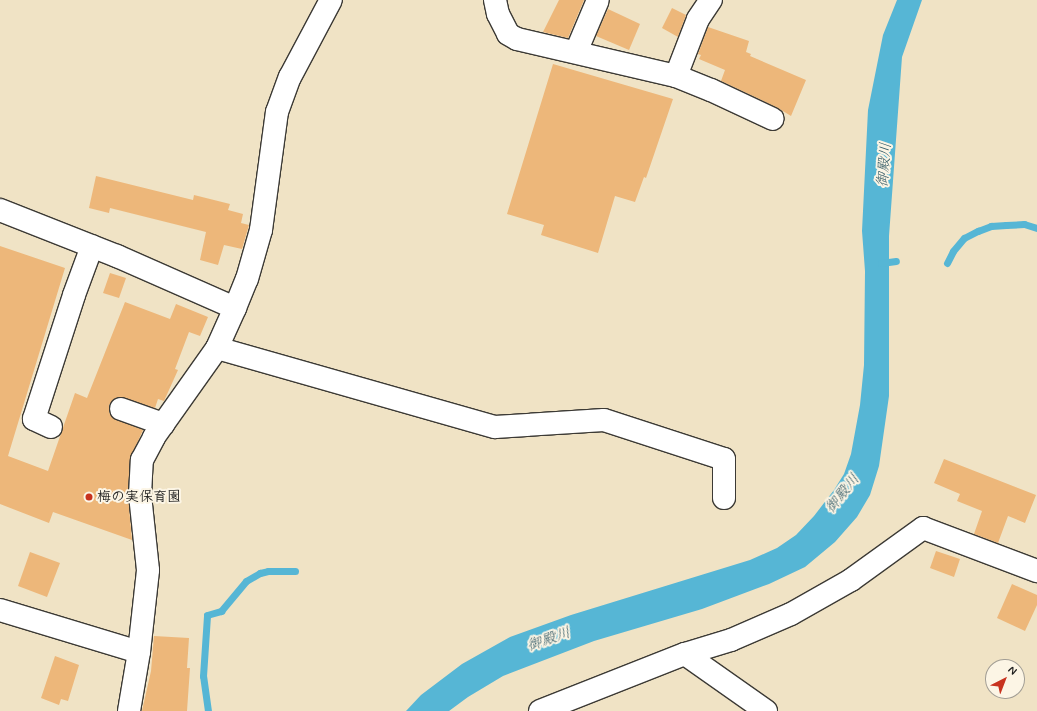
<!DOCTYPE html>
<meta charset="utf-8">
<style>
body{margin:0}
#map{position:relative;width:1037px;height:711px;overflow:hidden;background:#f0e3c5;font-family:Mynerve,"Klee One",sans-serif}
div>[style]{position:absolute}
.water>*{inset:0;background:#56b6d5}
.stream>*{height:7px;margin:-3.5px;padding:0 3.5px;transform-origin:3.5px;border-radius:3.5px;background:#56b6d5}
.building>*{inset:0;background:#edb77a}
.roads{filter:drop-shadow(1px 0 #3c3a35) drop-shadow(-1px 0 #3c3a35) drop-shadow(0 1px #3c3a35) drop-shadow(0 -1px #3c3a35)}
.minor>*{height:22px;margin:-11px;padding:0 11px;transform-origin:11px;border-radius:11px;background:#fff}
.dots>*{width:11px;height:11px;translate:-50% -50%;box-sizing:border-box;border:2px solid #fcf5e5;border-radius:50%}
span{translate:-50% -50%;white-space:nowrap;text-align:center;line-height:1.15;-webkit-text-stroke:4px #fcf5e5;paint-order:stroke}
.poi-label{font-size:14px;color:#1c1c1c;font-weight:700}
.left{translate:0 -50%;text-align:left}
.water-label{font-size:15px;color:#335a66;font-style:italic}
.north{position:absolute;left:985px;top:659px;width:40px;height:40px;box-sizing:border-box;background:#fcf5e5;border:1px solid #a29e95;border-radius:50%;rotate:42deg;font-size:11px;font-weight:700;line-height:16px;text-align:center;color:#1c1c1c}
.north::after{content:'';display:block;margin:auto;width:14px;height:18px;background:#c8321e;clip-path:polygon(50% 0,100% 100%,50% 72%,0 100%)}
</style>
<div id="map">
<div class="water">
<div style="clip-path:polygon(897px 0,922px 0,902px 57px,889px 236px,889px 396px,879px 466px,870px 495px,857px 517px,835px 542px,805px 567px,769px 584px,702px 609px,594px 641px,503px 676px,468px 697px,449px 711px,406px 711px,421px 695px,462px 664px,510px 637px,571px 615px,750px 560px,777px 548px,796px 535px,814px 516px,834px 490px,844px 474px,851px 454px,860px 405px,864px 365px,865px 271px,862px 231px,868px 110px,883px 35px)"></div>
</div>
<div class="stream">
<div style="left:881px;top:263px;width:15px;rotate:-8deg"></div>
<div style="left:947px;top:263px;width:13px;rotate:-63deg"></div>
<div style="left:953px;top:251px;width:17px;rotate:-50deg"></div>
<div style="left:964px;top:238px;width:16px;rotate:-27deg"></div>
<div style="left:978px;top:231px;width:14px;rotate:-21deg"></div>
<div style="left:991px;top:226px;width:15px;rotate:-4deg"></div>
<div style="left:1006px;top:225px;width:18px;rotate:-3deg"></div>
<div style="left:1024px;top:224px;width:14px;rotate:17deg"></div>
<div style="left:208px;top:711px;width:35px;rotate:-98deg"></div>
<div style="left:203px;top:676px;width:61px;rotate:-86.2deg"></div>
<div style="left:207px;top:615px;width:15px;rotate:-16deg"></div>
<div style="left:221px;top:611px;width:39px;rotate:-50deg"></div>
<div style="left:246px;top:581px;width:16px;rotate:-30deg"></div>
<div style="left:260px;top:573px;width:8px;rotate:-14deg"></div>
<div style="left:268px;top:571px;width:27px"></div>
</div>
<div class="building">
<div style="clip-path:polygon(559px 0,584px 0,568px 38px,543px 32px)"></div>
<div style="clip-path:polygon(672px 8px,686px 15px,678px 37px,662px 28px)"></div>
<div style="clip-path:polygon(608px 9px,640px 24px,629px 50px,596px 36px)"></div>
<div style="clip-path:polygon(708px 27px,749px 41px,746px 52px,751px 54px,750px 56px,806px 80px,791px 116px,778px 108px,721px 81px,725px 70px,699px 59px,701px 55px,698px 54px)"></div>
<div style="clip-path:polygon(553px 64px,673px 99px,646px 178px,644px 177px,635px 202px,615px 196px,598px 253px,541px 235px,544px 225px,507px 214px)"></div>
<div style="clip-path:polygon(96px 176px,193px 200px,194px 195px,230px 204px,228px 210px,243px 214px,241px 223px,249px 225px,242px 249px,224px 245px,218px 265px,200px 260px,206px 232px,110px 208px,109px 213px,89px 208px)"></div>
<div style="clip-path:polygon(0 246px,65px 268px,8px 456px,48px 471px,75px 393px,87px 398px,125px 302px,170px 319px,176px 304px,208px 317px,200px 336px,189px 332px,175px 369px,178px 370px,164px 401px,158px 399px,155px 408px,119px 397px,113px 400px,109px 405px,109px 412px,112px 417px,143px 430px,130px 459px,128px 496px,132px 540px,53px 512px,49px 523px,0 504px)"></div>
<div style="clip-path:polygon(110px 273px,126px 278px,119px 298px,103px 293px)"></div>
<div style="clip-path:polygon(944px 459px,1036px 495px,1025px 523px,1008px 516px,998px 543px,974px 534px,982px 511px,957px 501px,960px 494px,934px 483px)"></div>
<div style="clip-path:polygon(936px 551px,960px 559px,954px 577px,930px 568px)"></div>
<div style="clip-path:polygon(30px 552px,60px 563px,47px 597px,18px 586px)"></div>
<div style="clip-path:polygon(1012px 584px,1037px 595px,1037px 605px,1025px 631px,997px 618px)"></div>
<div style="clip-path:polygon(154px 636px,189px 638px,187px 668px,190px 668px,187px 711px,142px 711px,151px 671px)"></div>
<div style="clip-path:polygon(55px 656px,79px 665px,68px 701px,61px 699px,59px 705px,41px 698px)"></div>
</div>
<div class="roads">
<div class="minor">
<div style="left:495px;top:0;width:14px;rotate:78deg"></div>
<div style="left:498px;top:14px;width:22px;rotate:63deg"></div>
<div style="left:508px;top:34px;width:10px;rotate:29deg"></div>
<div style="left:517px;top:39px;width:163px;rotate:13.1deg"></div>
<div style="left:676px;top:76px;width:38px;rotate:22deg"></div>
<div style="left:711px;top:90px;width:68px;rotate:25.1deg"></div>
<div style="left:576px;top:52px;width:56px;rotate:-67.1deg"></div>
<div style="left:676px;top:76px;width:61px;rotate:-68.9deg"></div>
<div style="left:698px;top:19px;width:23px;rotate:-56deg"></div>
<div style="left:0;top:210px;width:126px;rotate:21.5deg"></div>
<div style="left:117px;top:256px;width:129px;rotate:23.8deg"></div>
<div style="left:217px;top:348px;width:289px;rotate:15.9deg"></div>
<div style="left:495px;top:427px;width:109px;rotate:-3.7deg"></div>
<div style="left:604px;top:420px;width:126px;rotate:18deg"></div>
<div style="left:724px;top:459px;width:39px;rotate:90deg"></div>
<div style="left:121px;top:409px;width:45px;rotate:19.7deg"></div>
<div style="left:51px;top:427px;width:19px;rotate:-155deg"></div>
<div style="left:34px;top:419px;width:130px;rotate:-72.1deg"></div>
<div style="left:74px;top:295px;width:52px;rotate:-69.8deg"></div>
<div style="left:0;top:610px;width:145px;rotate:16.8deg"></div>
<div style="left:685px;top:654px;width:99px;rotate:35.1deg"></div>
<div style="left:129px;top:711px;width:60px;rotate:-80.4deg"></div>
<div style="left:139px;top:652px;width:82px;rotate:-83.7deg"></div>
<div style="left:148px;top:570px;width:75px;rotate:-96.1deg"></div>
<div style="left:140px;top:495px;width:35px;rotate:-87deg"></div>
<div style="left:142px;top:460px;width:26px;rotate:-62deg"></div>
<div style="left:154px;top:437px;width:109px;rotate:-54.7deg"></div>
<div style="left:217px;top:348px;width:44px;rotate:-65.8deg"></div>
<div style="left:235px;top:308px;width:31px;rotate:-68deg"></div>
<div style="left:247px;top:279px;width:51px;rotate:-74.1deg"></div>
<div style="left:261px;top:230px;width:119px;rotate:-82.3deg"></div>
<div style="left:277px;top:112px;width:37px;rotate:-70deg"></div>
<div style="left:290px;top:77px;width:87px;rotate:-62deg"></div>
<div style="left:540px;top:711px;width:156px;rotate:-21.5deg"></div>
<div style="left:685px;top:654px;width:48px;rotate:-16.9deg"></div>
<div style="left:731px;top:640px;width:65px;rotate:-23.4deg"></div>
<div style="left:791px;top:614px;width:69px;rotate:-29.5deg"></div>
<div style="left:851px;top:580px;width:89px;rotate:-35.8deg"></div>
<div style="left:923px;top:528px;width:122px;rotate:20.7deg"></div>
</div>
</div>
<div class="dots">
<div style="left:89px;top:497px;background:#c8321e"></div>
</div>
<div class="poi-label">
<span class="left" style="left:97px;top:497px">梅の実保育園</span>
</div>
<div class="water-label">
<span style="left:885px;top:165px;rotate:-85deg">御殿川</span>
<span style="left:843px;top:494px;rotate:-51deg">御殿川</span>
<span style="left:549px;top:640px;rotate:-19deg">御殿川</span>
</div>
<div class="north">N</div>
</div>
